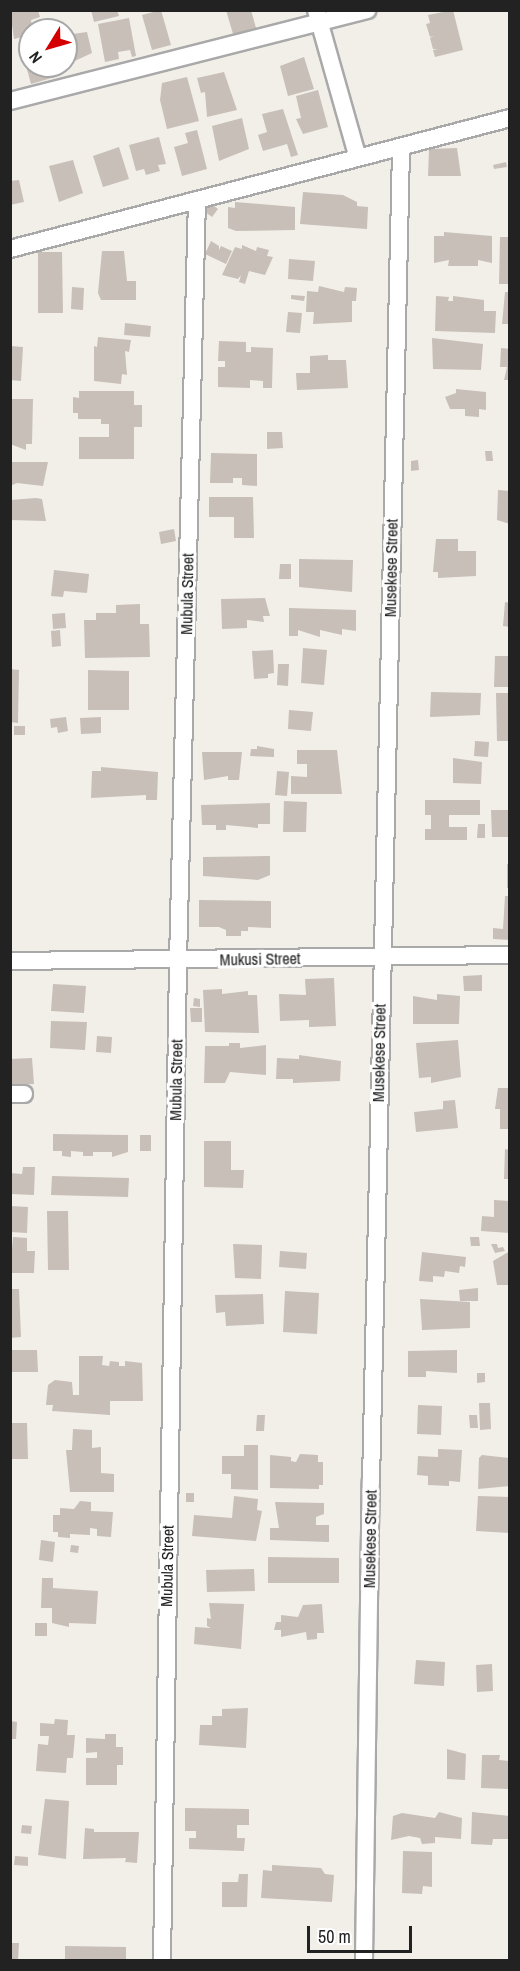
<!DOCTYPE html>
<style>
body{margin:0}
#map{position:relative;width:520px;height:1971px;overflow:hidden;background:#f2efe9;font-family:"Archivo Narrow",sans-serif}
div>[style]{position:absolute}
.building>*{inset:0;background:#c7bfb8}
.roads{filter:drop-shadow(2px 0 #a9a9a9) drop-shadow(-2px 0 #a9a9a9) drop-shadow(0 2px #a9a9a9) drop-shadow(0 -2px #a9a9a9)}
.minor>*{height:16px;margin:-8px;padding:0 8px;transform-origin:8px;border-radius:8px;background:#fff}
span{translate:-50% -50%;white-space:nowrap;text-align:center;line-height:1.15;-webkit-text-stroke:6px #fff;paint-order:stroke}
.street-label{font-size:16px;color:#222}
.frame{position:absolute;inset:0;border:12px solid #222;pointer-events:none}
.north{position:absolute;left:18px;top:18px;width:60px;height:60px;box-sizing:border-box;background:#fff;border:2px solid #a7a7a7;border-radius:50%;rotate:233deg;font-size:16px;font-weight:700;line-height:24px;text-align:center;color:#222}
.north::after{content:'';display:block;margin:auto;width:21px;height:27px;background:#d40000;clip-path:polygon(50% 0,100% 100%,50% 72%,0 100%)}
.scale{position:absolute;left:307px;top:1926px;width:105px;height:27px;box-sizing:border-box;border:3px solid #222;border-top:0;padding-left:8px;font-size:18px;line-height:21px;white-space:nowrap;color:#222;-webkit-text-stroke:4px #fff;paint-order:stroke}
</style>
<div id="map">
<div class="building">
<div style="clip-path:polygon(10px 10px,38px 10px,40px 17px,31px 20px,33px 30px,30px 35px,14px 39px)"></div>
<div style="clip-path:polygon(91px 10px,117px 10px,119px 16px,94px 22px)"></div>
<div style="clip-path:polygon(161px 10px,171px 45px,152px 50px,142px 15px)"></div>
<div style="clip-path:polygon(226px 10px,251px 10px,256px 28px,233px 34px)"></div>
<div style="clip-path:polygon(453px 10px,463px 50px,435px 57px,433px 50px,438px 49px,433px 49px,430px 38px,434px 36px,430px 37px,426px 24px,430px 23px,428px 15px)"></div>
<div style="clip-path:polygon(129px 18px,136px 56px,132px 57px,130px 50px,118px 52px,119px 59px,105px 62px,98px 24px)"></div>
<div style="clip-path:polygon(87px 32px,92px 53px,66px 65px,66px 35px)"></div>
<div style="clip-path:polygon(30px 41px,30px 66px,52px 66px,55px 77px,31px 84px,20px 43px)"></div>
<div style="clip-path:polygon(304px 57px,314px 89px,288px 96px,280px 66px)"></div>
<div style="clip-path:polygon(224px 72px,237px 110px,207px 117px,205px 92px,201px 93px,197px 78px)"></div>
<div style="clip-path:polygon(187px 77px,199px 121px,167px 129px,160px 100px,162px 83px)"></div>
<div style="clip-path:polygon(318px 90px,328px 127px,303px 134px,296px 119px,301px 118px,296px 96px)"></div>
<div style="clip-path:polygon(283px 109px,298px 155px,291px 157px,287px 144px,263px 151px,258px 135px,267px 132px,262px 114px)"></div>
<div style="clip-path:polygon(242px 118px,249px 149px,219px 161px,212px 126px)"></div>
<div style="clip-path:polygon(197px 130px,207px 169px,182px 176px,174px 147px,188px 143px,185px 133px)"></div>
<div style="clip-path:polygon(159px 137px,166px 164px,158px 165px,160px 171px,146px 175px,144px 169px,136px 171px,129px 145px)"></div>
<div style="clip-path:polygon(119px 147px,129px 179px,103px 187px,93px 156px)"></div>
<div style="clip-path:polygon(457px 148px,461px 176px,428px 176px,429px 149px)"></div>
<div style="clip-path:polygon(73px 160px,83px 193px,59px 202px,49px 166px)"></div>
<div style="clip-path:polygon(506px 162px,507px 167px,494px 169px,493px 165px)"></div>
<div style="clip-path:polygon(19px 180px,24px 202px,10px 205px,10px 181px)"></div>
<div style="clip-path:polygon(303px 192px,343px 195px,357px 202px,357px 206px,368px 207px,367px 229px,300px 224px)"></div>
<div style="clip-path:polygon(235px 202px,295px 207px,295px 230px,236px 231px,228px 228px,228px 207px,235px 208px)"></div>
<div style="clip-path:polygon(210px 203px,218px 209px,212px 217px,204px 211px)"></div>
<div style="clip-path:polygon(444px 232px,492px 236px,492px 263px,478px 260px,478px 266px,448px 266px,449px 260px,434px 263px,434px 236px,444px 236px)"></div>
<div style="clip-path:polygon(500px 237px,510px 237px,510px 284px,499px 284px)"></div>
<div style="clip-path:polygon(211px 241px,219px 246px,219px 250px,221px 246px,232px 251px,226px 264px,205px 254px)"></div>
<div style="clip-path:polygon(242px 245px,256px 251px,257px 247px,269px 250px,267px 256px,273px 257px,265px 275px,249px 271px,245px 284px,239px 282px,241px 275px,238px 279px,222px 275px,235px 247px,242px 249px)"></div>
<div style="clip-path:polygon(102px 251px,124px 251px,127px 281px,136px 281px,136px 300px,101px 300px,98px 293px)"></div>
<div style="clip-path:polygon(38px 252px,62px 252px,63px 313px,38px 313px)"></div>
<div style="clip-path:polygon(289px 259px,315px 261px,313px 281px,288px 279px)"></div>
<div style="clip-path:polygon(319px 286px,344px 292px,345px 287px,357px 288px,356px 301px,352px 301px,352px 322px,313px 324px,314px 312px,306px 312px,307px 291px,318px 292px)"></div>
<div style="clip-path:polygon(72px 287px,84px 288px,83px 310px,71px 309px)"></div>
<div style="clip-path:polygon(505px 292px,510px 292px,510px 324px,502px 324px)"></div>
<div style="clip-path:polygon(291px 295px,305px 296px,304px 301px,291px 299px)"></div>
<div style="clip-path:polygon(436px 296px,449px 297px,448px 301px,453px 301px,453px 296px,484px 300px,484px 311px,496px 311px,495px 333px,435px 331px)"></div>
<div style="clip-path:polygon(288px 312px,302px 313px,300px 333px,286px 332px)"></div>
<div style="clip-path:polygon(125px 323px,151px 326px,150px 337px,124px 335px)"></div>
<div style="clip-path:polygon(98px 337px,131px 340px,129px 352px,125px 351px,127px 375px,122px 374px,121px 384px,94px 381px,94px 346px,97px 347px)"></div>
<div style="clip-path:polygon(432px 338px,483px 344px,481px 370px,433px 369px)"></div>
<div style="clip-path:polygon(219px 341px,246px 342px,246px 352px,251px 352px,251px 347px,273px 348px,272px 388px,263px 388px,263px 381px,250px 380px,250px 388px,218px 387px,218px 367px,225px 367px,225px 361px,218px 361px)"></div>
<div style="clip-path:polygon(10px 346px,23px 347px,21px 381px,10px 380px)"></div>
<div style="clip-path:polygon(501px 348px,510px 349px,510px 380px,504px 380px,507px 367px,500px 367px)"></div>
<div style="clip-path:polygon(328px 355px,328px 360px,346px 360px,348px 388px,297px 390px,296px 373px,310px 373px,310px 356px)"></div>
<div style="clip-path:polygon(456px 389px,486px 392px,486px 410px,479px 409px,479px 417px,465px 416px,465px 409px,450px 409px,445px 397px,456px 393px)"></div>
<div style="clip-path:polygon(79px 391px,134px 391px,134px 405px,142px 405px,142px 427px,134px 427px,134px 459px,79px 459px,79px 437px,109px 437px,109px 424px,101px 424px,101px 419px,78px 419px,78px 413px,73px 413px,73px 397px,79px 398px)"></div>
<div style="clip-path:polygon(10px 399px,33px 399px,32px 444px,26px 444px,26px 450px,10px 444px)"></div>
<div style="clip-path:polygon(267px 432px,282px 432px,283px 448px,267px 449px)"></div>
<div style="clip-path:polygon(485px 451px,492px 451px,493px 461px,486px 461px)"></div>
<div style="clip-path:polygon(211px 453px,257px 454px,257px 486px,242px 485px,242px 478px,233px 478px,233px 483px,210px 483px)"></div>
<div style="clip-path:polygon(418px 460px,419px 470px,411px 471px,411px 461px)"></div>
<div style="clip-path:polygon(10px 462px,48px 462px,43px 486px,17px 483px,10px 486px)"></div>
<div style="clip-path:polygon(498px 490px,510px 491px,510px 524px,497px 520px)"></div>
<div style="clip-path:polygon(209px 497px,253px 497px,254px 538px,234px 538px,234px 517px,209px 517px)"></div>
<div style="clip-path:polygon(36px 498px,42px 499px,46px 521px,10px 520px,10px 500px)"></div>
<div style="clip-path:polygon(174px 529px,176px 541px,161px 544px,159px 532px)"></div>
<div style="clip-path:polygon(436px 539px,458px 539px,458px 551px,476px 551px,476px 576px,438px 578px,438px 572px,433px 572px)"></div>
<div style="clip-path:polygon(299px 559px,353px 560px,352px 592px,299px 587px)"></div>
<div style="clip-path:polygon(280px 564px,291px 564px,291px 579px,279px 579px)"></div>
<div style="clip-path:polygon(54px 570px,89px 574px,87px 593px,64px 591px,63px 597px,51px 596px)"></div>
<div style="clip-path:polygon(265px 598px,270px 616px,263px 616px,264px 622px,247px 620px,247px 628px,222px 629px,221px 599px)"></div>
<div style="clip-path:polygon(505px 602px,510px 603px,510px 627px,503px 626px)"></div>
<div style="clip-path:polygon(140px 604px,140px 624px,149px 624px,150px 657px,85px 658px,84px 620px,96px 620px,96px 613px,116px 613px,116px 605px)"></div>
<div style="clip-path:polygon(289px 608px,356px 610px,356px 631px,342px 629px,342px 635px,320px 630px,320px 637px,298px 630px,298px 636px,289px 636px)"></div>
<div style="clip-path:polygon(65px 613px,66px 628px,53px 629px,52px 614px)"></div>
<div style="clip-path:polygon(60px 630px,61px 646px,52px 647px,51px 631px)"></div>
<div style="clip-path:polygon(303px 648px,327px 650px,324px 685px,301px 683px)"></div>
<div style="clip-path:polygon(273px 650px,274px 673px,268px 674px,268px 678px,254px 679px,252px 651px)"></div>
<div style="clip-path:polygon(495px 656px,510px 656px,510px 687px,494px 687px)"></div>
<div style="clip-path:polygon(278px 664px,289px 664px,288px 686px,277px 685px)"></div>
<div style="clip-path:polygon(10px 669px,19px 670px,18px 723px,10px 722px)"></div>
<div style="clip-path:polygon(88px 670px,129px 671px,129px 710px,88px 710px)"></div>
<div style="clip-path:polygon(431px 692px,481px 693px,480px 715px,430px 717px)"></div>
<div style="clip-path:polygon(496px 693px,510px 693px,510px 741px,497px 741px)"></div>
<div style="clip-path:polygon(289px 710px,313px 712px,311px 731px,288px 729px)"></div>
<div style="clip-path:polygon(66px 717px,68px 731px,58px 733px,57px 727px,51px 728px,50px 719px)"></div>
<div style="clip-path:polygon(101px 717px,101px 733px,81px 734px,80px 718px)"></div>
<div style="clip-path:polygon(14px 726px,25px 726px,25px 735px,14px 735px)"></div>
<div style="clip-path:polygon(475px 741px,489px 742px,488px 757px,474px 756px)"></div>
<div style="clip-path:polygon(257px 746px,274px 749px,274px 757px,250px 756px,251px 749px,257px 749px)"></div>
<div style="clip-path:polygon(297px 750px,337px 750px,342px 794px,291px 794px,291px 776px,307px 777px,307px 764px,297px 764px)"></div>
<div style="clip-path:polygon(202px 752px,242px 752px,239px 780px,228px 780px,228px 776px,204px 780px)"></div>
<div style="clip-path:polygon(453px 758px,482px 762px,481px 784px,453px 783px)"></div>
<div style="clip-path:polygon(101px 767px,158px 772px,157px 800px,146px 800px,146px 795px,91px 798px,92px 771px,101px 771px)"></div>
<div style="clip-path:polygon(277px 771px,289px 772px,287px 796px,275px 795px)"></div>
<div style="clip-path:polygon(425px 800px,480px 800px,480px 815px,449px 815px,449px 827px,467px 827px,467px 840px,425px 840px,425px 829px,431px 829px,431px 815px,425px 815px)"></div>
<div style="clip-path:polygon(284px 801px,307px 802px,306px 832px,283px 832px)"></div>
<div style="clip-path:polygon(270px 803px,270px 824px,258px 824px,258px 828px,226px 825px,226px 830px,216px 830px,216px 825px,202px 825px,201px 805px)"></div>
<div style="clip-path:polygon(491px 810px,508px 810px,509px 837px,492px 837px)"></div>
<div style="clip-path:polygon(478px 824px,485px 824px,485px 838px,477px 838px)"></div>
<div style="clip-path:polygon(270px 856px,270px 875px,258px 880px,203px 876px,203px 857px)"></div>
<div style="clip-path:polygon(507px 864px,510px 864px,510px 888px,507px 888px)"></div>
<div style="clip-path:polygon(505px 896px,510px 896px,510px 940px,493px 939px,493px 928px,503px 929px)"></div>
<div style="clip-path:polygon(199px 900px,271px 901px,271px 928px,248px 927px,248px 931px,241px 931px,241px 936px,226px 936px,226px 930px,219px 927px,199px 927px)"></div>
<div style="clip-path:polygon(482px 975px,482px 991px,464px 991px,463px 976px)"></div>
<div style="clip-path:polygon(334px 978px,336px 1026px,309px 1027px,309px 1020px,280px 1021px,279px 994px,306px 995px,305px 979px)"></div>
<div style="clip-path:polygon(53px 984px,86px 986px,84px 1013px,51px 1011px)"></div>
<div style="clip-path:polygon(222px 989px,222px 994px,248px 991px,248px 995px,257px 995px,259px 1033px,205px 1032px,203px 990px)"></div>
<div style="clip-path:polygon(437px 994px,460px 996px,459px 1024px,413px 1024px,413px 996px,437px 1000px)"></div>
<div style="clip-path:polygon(194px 998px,200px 999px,200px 1007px,193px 1006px)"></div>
<div style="clip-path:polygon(190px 1008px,202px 1008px,202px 1022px,191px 1022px)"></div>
<div style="clip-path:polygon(51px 1021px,87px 1022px,85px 1050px,50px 1048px)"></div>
<div style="clip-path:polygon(97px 1036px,112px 1037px,111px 1053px,96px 1052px)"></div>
<div style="clip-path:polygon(458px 1040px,461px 1077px,431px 1083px,431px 1077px,419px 1078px,416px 1043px)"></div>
<div style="clip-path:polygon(229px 1043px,240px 1043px,240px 1048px,266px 1045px,266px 1075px,230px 1072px,225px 1083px,204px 1083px,205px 1046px,229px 1046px)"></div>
<div style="clip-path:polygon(299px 1055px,341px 1061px,340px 1081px,293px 1083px,293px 1079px,276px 1079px,277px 1058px,299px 1059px)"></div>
<div style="clip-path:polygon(32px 1058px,34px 1084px,10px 1085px,10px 1059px)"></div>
<div style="clip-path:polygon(498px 1088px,510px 1088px,510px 1129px,500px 1129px,500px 1109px,495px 1109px)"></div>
<div style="clip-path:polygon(455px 1100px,458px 1128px,416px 1132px,414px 1112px,443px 1109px,443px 1101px)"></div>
<div style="clip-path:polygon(53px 1134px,128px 1135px,128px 1152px,112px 1157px,112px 1152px,93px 1152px,93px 1156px,83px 1156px,83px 1152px,71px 1151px,71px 1157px,62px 1156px,62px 1151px,53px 1151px)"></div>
<div style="clip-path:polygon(140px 1135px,151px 1135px,151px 1151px,140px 1151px)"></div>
<div style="clip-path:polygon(204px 1141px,231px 1141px,231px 1170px,244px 1170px,243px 1188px,204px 1187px)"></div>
<div style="clip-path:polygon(505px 1149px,510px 1150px,510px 1179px,504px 1179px)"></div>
<div style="clip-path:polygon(23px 1167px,35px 1167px,34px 1195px,10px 1194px,10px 1173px,22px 1174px)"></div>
<div style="clip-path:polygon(52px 1176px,129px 1178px,128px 1197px,51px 1195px)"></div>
<div style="clip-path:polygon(494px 1200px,510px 1201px,510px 1233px,481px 1231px,482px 1216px,494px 1217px)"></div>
<div style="clip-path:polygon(10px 1206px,28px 1207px,27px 1233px,10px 1232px)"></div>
<div style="clip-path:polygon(47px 1211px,68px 1211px,69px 1270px,48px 1270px)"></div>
<div style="clip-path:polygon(13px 1237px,27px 1238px,27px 1251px,35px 1251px,34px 1273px,10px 1273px)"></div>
<div style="clip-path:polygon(470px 1237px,479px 1237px,480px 1246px,471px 1246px)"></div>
<div style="clip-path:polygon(233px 1244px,262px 1245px,261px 1279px,235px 1278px)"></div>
<div style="clip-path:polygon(491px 1244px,497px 1244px,498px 1248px,503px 1247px,505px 1251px,495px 1253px)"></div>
<div style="clip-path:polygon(280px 1251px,307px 1253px,306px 1269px,279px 1267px)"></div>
<div style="clip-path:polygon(510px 1251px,510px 1285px,497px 1285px,493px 1261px)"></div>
<div style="clip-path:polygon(422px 1252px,466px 1257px,465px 1267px,460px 1266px,459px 1273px,445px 1271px,444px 1277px,433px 1276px,433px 1282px,419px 1281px)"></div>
<div style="clip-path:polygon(478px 1288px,478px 1301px,460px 1301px,459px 1290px)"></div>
<div style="clip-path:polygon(10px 1289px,19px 1289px,21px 1337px,10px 1338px)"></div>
<div style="clip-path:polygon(285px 1291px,319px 1293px,317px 1334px,283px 1332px)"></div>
<div style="clip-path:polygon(263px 1294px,264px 1324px,226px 1326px,225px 1312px,216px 1313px,215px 1295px)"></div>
<div style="clip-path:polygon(420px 1299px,470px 1302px,470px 1328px,422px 1330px)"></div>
<div style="clip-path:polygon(10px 1350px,37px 1350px,38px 1372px,10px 1372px)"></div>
<div style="clip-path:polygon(457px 1350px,457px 1373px,426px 1371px,426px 1377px,408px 1377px,408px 1351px)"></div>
<div style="clip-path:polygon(79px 1356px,103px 1356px,102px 1365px,109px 1366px,110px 1361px,119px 1362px,119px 1366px,125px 1366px,125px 1361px,142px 1363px,143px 1401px,110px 1401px,110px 1415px,52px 1411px,53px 1405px,46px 1405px,48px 1385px,55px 1380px,72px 1382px,73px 1395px,79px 1395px)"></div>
<div style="clip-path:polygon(477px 1373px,485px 1373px,485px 1382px,477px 1383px)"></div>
<div style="clip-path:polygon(479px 1403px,490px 1403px,491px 1429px,480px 1430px)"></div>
<div style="clip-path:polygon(418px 1405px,442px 1406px,441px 1435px,417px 1434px)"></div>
<div style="clip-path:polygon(257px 1415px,265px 1415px,264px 1431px,256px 1431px)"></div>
<div style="clip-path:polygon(469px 1415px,477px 1415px,478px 1428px,470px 1428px)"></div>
<div style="clip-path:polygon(10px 1423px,27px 1423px,28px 1459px,10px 1459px)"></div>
<div style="clip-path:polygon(73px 1429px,92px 1430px,92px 1448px,101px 1447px,101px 1473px,114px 1474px,114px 1492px,70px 1492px,66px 1450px,72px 1450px)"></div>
<div style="clip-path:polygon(244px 1445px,258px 1445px,258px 1490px,231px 1489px,231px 1474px,222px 1474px,222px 1456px,244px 1456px)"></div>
<div style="clip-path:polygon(438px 1449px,462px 1450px,460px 1482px,449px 1481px,449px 1486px,428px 1485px,428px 1476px,417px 1475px,418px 1456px,438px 1457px)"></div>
<div style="clip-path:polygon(300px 1454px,318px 1455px,318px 1462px,323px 1462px,323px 1485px,319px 1485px,319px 1489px,270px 1488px,270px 1455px,291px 1457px,291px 1461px,296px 1462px)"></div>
<div style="clip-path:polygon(482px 1455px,509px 1458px,510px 1486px,478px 1489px,479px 1458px)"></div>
<div style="clip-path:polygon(186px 1493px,194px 1493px,194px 1502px,186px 1502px)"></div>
<div style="clip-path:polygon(234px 1496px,258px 1499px,257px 1510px,262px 1511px,256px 1541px,192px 1536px,194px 1515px,232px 1518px)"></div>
<div style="clip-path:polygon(478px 1496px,510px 1497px,510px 1533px,476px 1531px)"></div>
<div style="clip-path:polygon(80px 1501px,91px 1502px,91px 1511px,113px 1512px,111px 1537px,97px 1536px,97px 1529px,90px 1528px,90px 1535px,70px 1534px,70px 1538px,58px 1537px,58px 1532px,53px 1532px,53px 1515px,60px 1515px,60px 1508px,74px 1509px)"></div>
<div style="clip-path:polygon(275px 1502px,324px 1503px,324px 1514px,316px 1517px,316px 1525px,329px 1525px,329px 1542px,270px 1540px,270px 1528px,279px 1528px)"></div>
<div style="clip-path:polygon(41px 1540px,55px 1542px,53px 1562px,39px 1560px)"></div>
<div style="clip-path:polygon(71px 1545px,79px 1546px,78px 1553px,70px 1552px)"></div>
<div style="clip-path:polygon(268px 1557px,339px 1558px,339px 1583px,268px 1583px)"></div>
<div style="clip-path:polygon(254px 1569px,255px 1591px,207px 1592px,206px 1570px)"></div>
<div style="clip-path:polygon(42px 1578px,53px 1578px,53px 1588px,98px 1591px,96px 1624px,69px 1623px,69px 1627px,52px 1623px,52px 1608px,41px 1608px)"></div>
<div style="clip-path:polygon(209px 1603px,244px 1604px,241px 1649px,194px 1644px,195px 1627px,211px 1628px,207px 1626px,207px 1618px,211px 1619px)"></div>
<div style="clip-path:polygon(322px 1604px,324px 1633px,317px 1633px,317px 1639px,307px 1640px,306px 1632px,281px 1637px,281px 1630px,274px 1630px,276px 1622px,281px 1622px,281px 1615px,298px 1617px,303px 1605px)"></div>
<div style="clip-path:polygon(35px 1623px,47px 1623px,47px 1636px,35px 1636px)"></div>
<div style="clip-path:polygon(416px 1660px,445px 1662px,444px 1686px,414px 1684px)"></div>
<div style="clip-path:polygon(492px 1664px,493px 1691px,477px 1692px,476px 1665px)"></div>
<div style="clip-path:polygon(248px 1708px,246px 1748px,199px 1745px,200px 1725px,212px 1725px,212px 1716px,222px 1716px,222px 1709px)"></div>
<div style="clip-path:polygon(55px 1719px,68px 1720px,67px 1735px,75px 1735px,73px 1758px,67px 1758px,66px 1773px,36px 1771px,38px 1744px,48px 1745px,49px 1736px,40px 1736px,40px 1723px,54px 1724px)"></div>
<div style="clip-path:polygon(10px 1721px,17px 1722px,16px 1739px,10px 1739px)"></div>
<div style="clip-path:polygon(105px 1734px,116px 1734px,116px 1747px,123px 1747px,123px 1765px,117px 1765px,117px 1785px,86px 1785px,86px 1758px,97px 1758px,97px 1752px,86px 1753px,86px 1738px,105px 1739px)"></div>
<div style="clip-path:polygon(447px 1749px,466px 1754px,465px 1780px,447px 1779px)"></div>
<div style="clip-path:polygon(482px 1755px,500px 1755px,499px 1760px,510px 1761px,510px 1789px,481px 1788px)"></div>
<div style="clip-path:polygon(45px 1799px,69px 1801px,66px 1859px,38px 1855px)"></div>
<div style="clip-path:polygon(185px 1808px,249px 1809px,249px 1825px,237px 1825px,237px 1838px,245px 1838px,244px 1851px,189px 1849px,189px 1838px,196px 1838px,196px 1831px,185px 1831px)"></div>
<div style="clip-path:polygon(439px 1812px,462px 1818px,461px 1839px,435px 1837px,435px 1843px,422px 1844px,420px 1838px,409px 1836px,391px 1840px,393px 1816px,402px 1813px,435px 1818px)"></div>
<div style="clip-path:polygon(472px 1812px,510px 1816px,510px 1839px,493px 1839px,492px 1845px,471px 1844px)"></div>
<div style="clip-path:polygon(22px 1825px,32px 1826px,31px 1834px,21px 1833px)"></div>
<div style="clip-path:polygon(85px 1828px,94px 1829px,94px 1832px,139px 1832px,137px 1863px,125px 1862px,126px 1858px,83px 1859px)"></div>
<div style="clip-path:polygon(403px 1851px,432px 1852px,432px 1887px,423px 1886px,422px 1894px,402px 1893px)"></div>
<div style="clip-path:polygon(15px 1856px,28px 1857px,28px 1866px,14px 1865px)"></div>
<div style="clip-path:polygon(272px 1865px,321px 1868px,325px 1874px,334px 1875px,332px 1902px,261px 1898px,263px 1870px,272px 1871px)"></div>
<div style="clip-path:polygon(239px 1874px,248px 1874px,247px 1907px,222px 1907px,222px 1882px,238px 1882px)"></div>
<div style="clip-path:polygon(10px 1943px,19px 1943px,18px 1960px,10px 1960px)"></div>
<div style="clip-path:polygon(65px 1946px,126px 1947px,126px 1960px,65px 1960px)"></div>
</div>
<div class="roads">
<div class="minor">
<div style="left:316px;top:10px;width:151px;rotate:74.2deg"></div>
<div style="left:10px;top:101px;width:369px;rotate:-14.3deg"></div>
<div style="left:10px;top:249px;width:517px;rotate:-14.68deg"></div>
<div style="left:10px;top:961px;width:500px;rotate:-0.69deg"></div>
<div style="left:10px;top:1094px;width:14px"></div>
<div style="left:162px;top:1960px;width:1000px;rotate:-89.08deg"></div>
<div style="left:178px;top:960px;width:760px;rotate:-88.57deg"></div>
<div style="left:364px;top:1960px;width:478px;rotate:-89.2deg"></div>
<div style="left:371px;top:1482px;width:1335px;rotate:-88.71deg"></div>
</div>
</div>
<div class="street-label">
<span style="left:391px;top:568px;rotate:-89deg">Musekese Street</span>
<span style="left:187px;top:594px;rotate:-89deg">Mubula Street</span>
<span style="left:260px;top:959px;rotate:-1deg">Mukusi Street</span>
<span style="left:379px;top:1053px;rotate:-89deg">Musekese Street</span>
<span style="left:176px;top:1080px;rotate:-89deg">Mubula Street</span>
<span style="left:370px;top:1539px;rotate:-89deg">Musekese Street</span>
<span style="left:167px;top:1566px;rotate:-89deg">Mubula Street</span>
</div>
<div class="frame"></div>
<div class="north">N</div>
<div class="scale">50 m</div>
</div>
